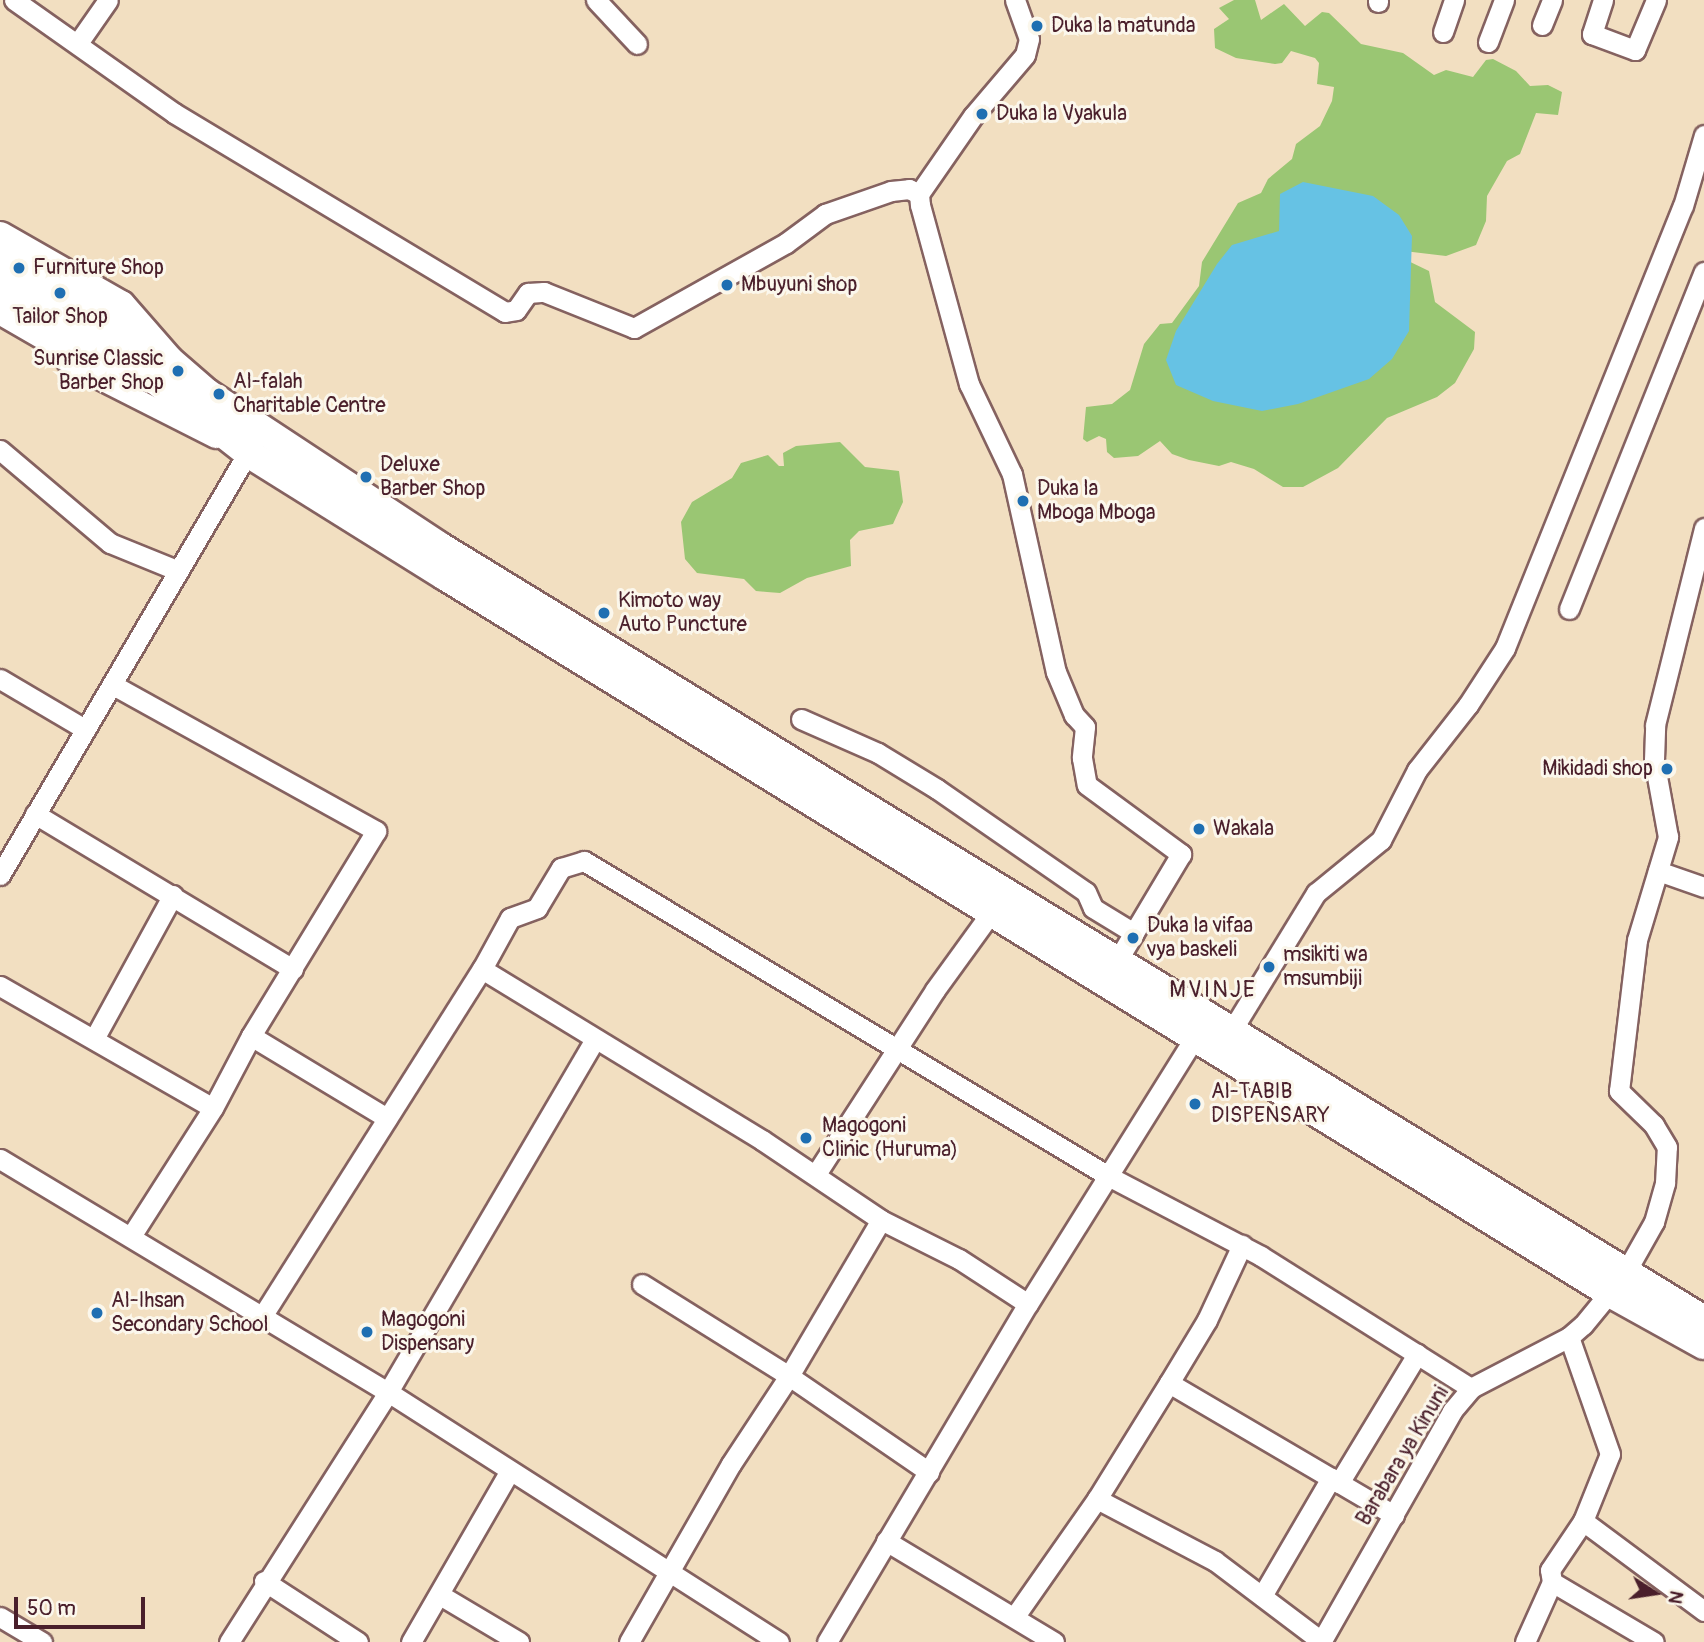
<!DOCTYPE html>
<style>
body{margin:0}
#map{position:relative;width:1704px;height:1642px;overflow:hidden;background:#f2dfc1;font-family:Pangolin,sans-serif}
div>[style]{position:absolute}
.green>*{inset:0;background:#9ac673}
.water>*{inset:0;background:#66c2e4}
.roads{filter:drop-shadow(2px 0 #856260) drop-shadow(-2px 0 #856260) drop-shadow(0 2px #856260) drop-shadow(0 -2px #856260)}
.street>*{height:19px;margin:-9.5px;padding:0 9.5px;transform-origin:9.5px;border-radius:9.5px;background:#fff}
.secondary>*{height:28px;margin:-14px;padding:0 14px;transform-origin:14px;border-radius:14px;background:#fff}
.dots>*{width:19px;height:19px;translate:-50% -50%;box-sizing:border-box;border:4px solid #fbf7ec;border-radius:50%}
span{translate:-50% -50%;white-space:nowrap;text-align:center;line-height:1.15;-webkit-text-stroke:6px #fbf7ec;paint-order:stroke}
.poi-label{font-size:21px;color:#4a1f2b}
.left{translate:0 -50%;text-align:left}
.right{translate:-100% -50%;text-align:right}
.street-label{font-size:21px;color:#4a1f2b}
.neighbourhood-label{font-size:23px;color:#4a1f2b;letter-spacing:2px}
.north{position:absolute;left:1620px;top:1558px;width:70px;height:70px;-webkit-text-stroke:5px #fbf7ec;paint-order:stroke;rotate:102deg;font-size:19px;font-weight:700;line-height:28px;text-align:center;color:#4a1f2b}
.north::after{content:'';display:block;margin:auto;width:24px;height:32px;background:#4a1f2b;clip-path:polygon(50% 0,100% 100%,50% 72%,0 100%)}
.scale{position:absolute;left:14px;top:1597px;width:131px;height:32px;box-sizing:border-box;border:4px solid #4a1f2b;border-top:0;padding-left:9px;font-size:21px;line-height:24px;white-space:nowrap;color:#4a1f2b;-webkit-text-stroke:5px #fbf7ec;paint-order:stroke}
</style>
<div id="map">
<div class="green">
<div style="clip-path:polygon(1234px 0,1255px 0,1261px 20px,1284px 4px,1305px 26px,1322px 12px,1329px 13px,1361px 44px,1403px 53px,1434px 75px,1446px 70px,1473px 77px,1486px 60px,1493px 59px,1516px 71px,1530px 86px,1548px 85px,1562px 92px,1558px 115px,1536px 113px,1520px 154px,1507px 161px,1487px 196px,1486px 221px,1476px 245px,1446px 256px,1404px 251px,1402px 258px,1429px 271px,1435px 302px,1475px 332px,1474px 349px,1455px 383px,1437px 397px,1387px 418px,1338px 468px,1303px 487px,1283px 487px,1254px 469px,1231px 462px,1219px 466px,1189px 460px,1172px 454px,1160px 441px,1138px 456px,1114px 458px,1107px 452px,1106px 439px,1099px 436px,1087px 442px,1083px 439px,1086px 407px,1112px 404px,1130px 390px,1144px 344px,1160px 324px,1172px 323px,1199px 286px,1202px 262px,1238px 203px,1261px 193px,1268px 179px,1292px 159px,1296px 144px,1320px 126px,1332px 101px,1334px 87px,1317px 84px,1319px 63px,1315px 58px,1291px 51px,1282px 63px,1275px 64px,1236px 58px,1215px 48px,1214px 29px,1229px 19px,1219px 8px)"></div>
<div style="clip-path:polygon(840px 442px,865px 467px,899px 471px,903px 502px,893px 524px,859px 531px,850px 540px,851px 566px,807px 578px,780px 593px,767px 592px,756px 591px,744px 579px,697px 573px,685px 559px,681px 522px,692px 502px,732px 478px,741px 463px,768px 455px,779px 466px,784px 466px,783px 453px,796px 446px)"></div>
</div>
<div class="water">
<div style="clip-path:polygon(1303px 182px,1373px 196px,1399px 215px,1412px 236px,1409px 331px,1392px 359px,1369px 379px,1298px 404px,1262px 411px,1213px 401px,1176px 385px,1166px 360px,1176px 331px,1217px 264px,1232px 245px,1279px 231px,1280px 194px)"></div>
</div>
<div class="roads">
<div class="street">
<div style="left:14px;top:0;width:196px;rotate:35.2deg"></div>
<div style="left:174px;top:113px;width:386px;rotate:31deg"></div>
<div style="left:505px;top:312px;width:11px;rotate:-10deg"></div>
<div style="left:516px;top:310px;width:21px;rotate:-55deg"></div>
<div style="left:528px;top:293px;width:16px;rotate:-4deg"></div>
<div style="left:544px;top:292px;width:97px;rotate:21.8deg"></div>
<div style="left:634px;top:328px;width:174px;rotate:-29.2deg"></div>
<div style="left:786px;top:243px;width:49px;rotate:-36.6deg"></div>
<div style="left:825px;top:214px;width:70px;rotate:-19.2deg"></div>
<div style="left:891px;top:191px;width:18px;rotate:-6deg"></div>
<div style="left:909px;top:189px;width:11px;rotate:27deg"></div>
<div style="left:596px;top:0;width:60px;rotate:47deg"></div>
<div style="left:1015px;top:0;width:41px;rotate:70.3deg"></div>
<div style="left:1029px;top:39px;width:16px;rotate:104deg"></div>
<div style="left:1025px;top:55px;width:80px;rotate:130.4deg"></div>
<div style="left:973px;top:116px;width:95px;rotate:124.7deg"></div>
<div style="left:919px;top:194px;width:11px;rotate:85deg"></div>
<div style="left:920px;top:205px;width:186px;rotate:74.7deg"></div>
<div style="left:969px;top:384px;width:100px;rotate:64.5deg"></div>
<div style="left:1012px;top:474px;width:203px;rotate:77.5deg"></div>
<div style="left:1056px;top:672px;width:47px;rotate:67.3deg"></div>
<div style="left:1074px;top:715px;width:16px;rotate:47deg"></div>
<div style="left:1085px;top:727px;width:31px;rotate:96deg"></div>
<div style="left:1082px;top:758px;width:27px;rotate:80deg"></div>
<div style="left:1087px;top:785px;width:117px;rotate:36.3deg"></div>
<div style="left:1181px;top:854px;width:125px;rotate:120.9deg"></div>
<div style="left:1603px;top:0;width:36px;rotate:108deg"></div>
<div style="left:1592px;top:34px;width:46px;rotate:20.4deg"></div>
<div style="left:1635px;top:50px;width:54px;rotate:-67.2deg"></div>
<div style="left:1378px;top:2px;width:2px;rotate:-90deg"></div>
<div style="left:1542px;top:25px;width:27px;rotate:-68deg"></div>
<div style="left:1443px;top:32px;width:34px;rotate:-71deg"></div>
<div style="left:1488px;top:42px;width:45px;rotate:-69.1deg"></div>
<div style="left:78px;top:43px;width:52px;rotate:-55.1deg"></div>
<div style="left:67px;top:363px;width:166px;rotate:26.9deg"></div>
<div style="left:0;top:450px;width:144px;rotate:40.2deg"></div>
<div style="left:110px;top:543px;width:74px;rotate:22.1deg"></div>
<div style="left:1569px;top:609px;width:363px;rotate:-68.2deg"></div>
<div style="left:0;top:679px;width:99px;rotate:30.5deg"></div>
<div style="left:113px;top:685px;width:301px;rotate:29deg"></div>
<div style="left:376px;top:831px;width:240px;rotate:121.4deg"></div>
<div style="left:251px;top:1036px;width:81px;rotate:117.8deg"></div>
<div style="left:213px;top:1108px;width:152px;rotate:122.6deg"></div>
<div style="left:801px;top:719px;width:84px;rotate:23.8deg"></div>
<div style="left:878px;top:753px;width:69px;rotate:31.4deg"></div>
<div style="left:937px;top:789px;width:181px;rotate:34.7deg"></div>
<div style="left:1086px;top:892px;width:17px;rotate:66deg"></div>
<div style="left:1093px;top:908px;width:48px;rotate:31.4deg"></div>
<div style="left:35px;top:814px;width:301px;rotate:31deg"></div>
<div style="left:1658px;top:871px;width:49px;rotate:19.2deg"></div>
<div style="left:0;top:875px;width:500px;rotate:-59.6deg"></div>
<div style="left:482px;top:969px;width:328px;rotate:31.4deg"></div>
<div style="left:762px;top:1140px;width:143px;rotate:33.9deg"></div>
<div style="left:881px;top:1220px;width:87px;rotate:26.6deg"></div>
<div style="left:959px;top:1259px;width:82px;rotate:33.1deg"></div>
<div style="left:0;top:986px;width:245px;rotate:29.8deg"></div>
<div style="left:1232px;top:1030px;width:161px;rotate:-58.5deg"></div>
<div style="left:1316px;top:893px;width:84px;rotate:-39.2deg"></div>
<div style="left:1381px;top:840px;width:79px;rotate:-62.8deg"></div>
<div style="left:1417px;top:770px;width:83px;rotate:-51.9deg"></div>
<div style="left:1468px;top:705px;width:68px;rotate:-57deg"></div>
<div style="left:1505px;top:648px;width:476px;rotate:-68.1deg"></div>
<div style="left:1683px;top:206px;width:74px;rotate:-73.5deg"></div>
<div style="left:251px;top:1036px;width:159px;rotate:31.1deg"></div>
<div style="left:94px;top:1039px;width:164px;rotate:-61.3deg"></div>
<div style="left:0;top:1159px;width:453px;rotate:31deg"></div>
<div style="left:388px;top:1392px;width:464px;rotate:32.6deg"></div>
<div style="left:816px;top:1174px;width:219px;rotate:-57.1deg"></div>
<div style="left:935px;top:990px;width:99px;rotate:-54.1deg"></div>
<div style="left:642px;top:1284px;width:173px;rotate:32deg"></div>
<div style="left:789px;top:1376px;width:170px;rotate:34.4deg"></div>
<div style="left:263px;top:1315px;width:409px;rotate:-57.7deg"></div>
<div style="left:482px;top:969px;width:58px;rotate:-61.2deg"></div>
<div style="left:510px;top:918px;width:29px;rotate:-20deg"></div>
<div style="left:537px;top:908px;width:47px;rotate:-59deg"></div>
<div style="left:561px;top:868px;width:24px;rotate:-17deg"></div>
<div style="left:584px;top:861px;width:614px;rotate:31deg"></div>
<div style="left:1110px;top:1177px;width:170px;rotate:27.6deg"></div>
<div style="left:1261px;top:1256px;width:248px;rotate:32.2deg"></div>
<div style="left:1169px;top:1383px;width:261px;rotate:30.4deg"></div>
<div style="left:1339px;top:1483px;width:151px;rotate:-58.8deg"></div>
<div style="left:1097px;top:1499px;width:133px;rotate:27.7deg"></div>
<div style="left:1215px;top:1561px;width:133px;rotate:37deg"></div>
<div style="left:1583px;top:1521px;width:151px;rotate:36.6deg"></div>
<div style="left:886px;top:1541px;width:196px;rotate:31deg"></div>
<div style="left:264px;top:1581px;width:112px;rotate:33deg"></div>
<div style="left:1552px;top:1582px;width:118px;rotate:30.5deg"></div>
<div style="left:440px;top:1595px;width:92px;rotate:30.7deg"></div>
<div style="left:1262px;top:1596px;width:137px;rotate:-59.7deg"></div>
<div style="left:1015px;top:1616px;width:143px;rotate:-55deg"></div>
<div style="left:1097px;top:1499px;width:137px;rotate:-58.2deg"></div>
<div style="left:1169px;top:1383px;width:74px;rotate:-58.9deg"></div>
<div style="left:1207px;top:1320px;width:83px;rotate:-65deg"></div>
<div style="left:0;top:1617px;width:49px;rotate:30.8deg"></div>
<div style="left:229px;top:1642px;width:296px;rotate:-57.5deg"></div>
<div style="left:388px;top:1392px;width:407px;rotate:-59.6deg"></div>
<div style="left:411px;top:1642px;width:196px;rotate:-60deg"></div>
<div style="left:629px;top:1642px;width:205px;rotate:-60.2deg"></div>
<div style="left:731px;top:1464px;width:105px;rotate:-56.6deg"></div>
<div style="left:789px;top:1376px;width:181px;rotate:-59.5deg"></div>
<div style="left:827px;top:1642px;width:393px;rotate:-59.3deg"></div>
<div style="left:1028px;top:1304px;width:324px;rotate:-58deg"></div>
<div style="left:1321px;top:1642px;width:266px;rotate:-60.4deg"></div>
<div style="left:1452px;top:1411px;width:30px;rotate:-50deg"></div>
<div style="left:1471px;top:1388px;width:110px;rotate:-27.5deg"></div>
<div style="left:1569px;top:1337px;width:18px;rotate:-41deg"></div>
<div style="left:1583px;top:1325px;width:65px;rotate:-50.6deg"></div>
<div style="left:1624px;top:1275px;width:61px;rotate:-60.5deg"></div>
<div style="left:1654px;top:1222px;width:41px;rotate:-74.2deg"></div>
<div style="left:1665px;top:1183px;width:36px;rotate:-87deg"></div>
<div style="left:1667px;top:1147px;width:26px;rotate:-121deg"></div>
<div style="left:1654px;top:1125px;width:49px;rotate:-135.8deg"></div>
<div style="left:1619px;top:1091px;width:152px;rotate:-83.2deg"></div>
<div style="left:1637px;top:940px;width:108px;rotate:-73.2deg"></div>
<div style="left:1668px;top:837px;width:78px;rotate:-100.3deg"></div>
<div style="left:1654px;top:760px;width:35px;rotate:-88deg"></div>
<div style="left:1655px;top:725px;width:203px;rotate:-76deg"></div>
<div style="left:1525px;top:1642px;width:66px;rotate:-65.8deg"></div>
<div style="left:1552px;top:1582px;width:12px;rotate:-99deg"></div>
<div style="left:1550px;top:1570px;width:59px;rotate:-56deg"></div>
<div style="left:1583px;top:1521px;width:72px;rotate:-68.1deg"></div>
<div style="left:1610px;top:1454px;width:124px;rotate:-109.3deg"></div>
</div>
<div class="secondary">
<div style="left:0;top:236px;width:139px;rotate:29.7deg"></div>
<div style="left:121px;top:305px;width:73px;rotate:48.9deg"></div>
<div style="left:169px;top:360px;width:50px;rotate:41deg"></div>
<div style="left:207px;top:393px;width:278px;rotate:33.4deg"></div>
<div style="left:439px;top:546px;width:1483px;rotate:31.46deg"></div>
<div style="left:0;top:258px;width:169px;rotate:31deg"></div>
<div style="left:0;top:283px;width:156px;rotate:31.3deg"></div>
<div style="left:0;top:310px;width:98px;rotate:30deg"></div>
<div style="left:85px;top:359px;width:73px;rotate:16.7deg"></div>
<div style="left:155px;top:380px;width:118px;rotate:38.1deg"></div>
<div style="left:248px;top:453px;width:232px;rotate:32deg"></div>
<div style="left:445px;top:576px;width:1368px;rotate:31.61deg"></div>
<div style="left:1610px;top:1293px;width:107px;rotate:29deg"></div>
</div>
</div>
<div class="dots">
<div style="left:1037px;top:26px;background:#1f6fb2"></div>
<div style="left:982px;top:114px;background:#1f6fb2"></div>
<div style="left:19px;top:268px;background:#1f6fb2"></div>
<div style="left:727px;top:285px;background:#1f6fb2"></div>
<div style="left:60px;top:293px;background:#1f6fb2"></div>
<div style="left:178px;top:371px;background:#1f6fb2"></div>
<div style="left:219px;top:394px;background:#1f6fb2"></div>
<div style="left:366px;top:477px;background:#1f6fb2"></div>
<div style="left:1023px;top:501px;background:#1f6fb2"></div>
<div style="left:604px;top:613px;background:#1f6fb2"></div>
<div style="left:1667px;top:769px;background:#1f6fb2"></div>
<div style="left:1199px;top:829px;background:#1f6fb2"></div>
<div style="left:1133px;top:938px;background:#1f6fb2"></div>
<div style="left:1269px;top:967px;background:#1f6fb2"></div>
<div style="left:1195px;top:1104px;background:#1f6fb2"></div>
<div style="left:806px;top:1138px;background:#1f6fb2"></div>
<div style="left:97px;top:1313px;background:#1f6fb2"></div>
<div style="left:367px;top:1332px;background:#1f6fb2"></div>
</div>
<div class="poi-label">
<span class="left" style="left:1051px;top:26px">Duka la matunda</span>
<span class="left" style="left:996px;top:114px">Duka la Vyakula</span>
<span class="left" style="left:33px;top:268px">Furniture Shop</span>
<span class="left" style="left:741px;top:285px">Mbuyuni shop</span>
<span style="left:60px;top:317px">Tailor Shop</span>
<span class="right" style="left:164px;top:371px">Sunrise Classic<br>Barber Shop</span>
<span class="left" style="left:233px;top:394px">Al-falah<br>Charitable Centre</span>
<span class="left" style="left:380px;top:477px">Deluxe<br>Barber Shop</span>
<span class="left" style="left:1037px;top:501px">Duka la<br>Mboga Mboga</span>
<span class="left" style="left:618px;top:613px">Kimoto way<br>Auto Puncture</span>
<span class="right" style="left:1653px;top:769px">Mikidadi shop</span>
<span class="left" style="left:1213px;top:829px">Wakala</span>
<span class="left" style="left:1147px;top:938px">Duka la vifaa<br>vya baskeli</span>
<span class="left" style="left:1283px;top:967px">msikiti wa<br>msumbiji</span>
<span class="left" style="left:1211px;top:1104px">Al-TABIB<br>DISPENSARY</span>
<span class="left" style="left:822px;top:1138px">Magogoni<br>Clinic (Huruma)</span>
<span class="left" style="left:111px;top:1313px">Al-Ihsan<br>Secondary School</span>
<span class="left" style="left:381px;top:1332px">Magogoni<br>Dispensary</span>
</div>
<div class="street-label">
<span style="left:1403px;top:1456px;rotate:-59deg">Barabara ya Kinuni</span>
</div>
<div class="neighbourhood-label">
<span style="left:1213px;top:990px">MVINJE</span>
</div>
<div class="north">N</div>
<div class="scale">50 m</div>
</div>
